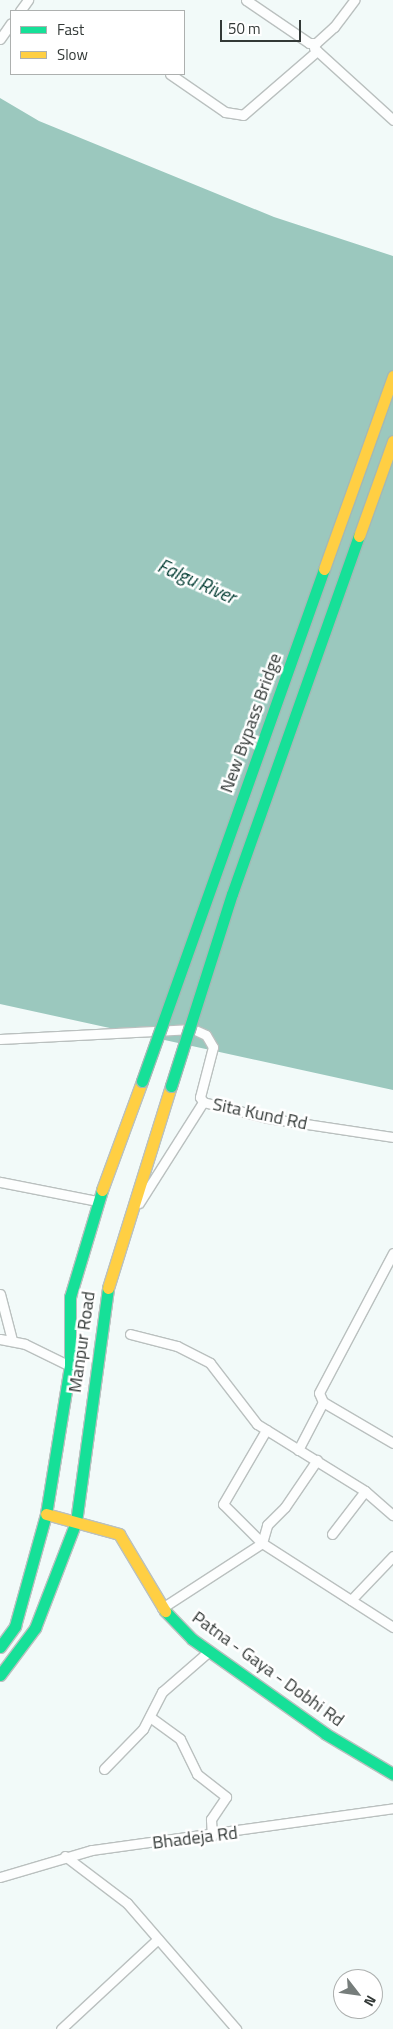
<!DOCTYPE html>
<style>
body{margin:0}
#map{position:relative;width:393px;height:2029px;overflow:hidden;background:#f2faf9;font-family:"Titillium Web",sans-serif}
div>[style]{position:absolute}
.water>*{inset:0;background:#9bc8be}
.roads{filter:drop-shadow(1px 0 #bac0bf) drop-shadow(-1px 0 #bac0bf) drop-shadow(0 1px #bac0bf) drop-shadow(0 -1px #bac0bf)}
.street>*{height:9px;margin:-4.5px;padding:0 4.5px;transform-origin:4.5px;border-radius:4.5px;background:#fdfefe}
.fast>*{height:11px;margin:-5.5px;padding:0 5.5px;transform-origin:5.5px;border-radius:5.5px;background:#16e098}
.slow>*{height:11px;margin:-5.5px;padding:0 5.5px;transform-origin:5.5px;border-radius:5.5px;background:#ffcf43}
.bridges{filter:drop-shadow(1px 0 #a4b9b5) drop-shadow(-1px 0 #a4b9b5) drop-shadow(0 1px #a4b9b5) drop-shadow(0 -1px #a4b9b5)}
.fast-bridge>*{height:11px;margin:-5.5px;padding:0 5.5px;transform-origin:5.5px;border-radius:5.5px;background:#16e098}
.slow-bridge>*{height:11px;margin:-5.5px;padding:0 5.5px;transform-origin:5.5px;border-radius:5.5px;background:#ffcf43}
span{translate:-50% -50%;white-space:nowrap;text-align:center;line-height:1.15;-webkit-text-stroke:5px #fff;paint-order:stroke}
.street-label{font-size:18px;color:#333937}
.water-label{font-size:19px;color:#003b31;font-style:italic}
.legend{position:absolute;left:10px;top:10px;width:175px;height:65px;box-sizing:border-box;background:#fff;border:1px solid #adb0af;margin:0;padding:6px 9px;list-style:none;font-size:15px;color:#333937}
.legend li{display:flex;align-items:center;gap:10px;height:25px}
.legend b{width:25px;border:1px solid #adb0af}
.north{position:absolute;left:333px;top:1969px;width:50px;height:50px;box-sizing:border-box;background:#fff;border:1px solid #adb0af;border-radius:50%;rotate:120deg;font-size:14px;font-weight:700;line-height:20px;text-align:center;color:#333937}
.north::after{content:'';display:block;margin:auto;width:18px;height:22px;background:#767d7b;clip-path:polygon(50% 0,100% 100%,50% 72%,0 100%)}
.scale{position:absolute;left:220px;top:20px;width:81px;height:22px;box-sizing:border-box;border:2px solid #333937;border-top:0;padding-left:6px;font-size:15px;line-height:18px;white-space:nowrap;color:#333937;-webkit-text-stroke:4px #fff;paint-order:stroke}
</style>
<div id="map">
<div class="water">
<div style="clip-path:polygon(0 98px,39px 121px,274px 217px,393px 256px,393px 1090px,0 1004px)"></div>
</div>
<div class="roads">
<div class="street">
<div style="left:246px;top:0;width:76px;rotate:34.3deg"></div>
<div style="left:309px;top:43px;width:7px"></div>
<div style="left:316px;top:43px;width:24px;rotate:-42deg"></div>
<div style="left:334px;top:27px;width:34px;rotate:-53deg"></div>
<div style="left:20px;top:11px;width:14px;rotate:-54deg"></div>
<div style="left:0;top:39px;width:19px;rotate:-55deg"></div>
<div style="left:314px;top:48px;width:107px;rotate:42.3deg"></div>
<div style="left:170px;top:74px;width:67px;rotate:34.6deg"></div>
<div style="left:225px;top:112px;width:18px;rotate:9deg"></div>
<div style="left:243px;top:115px;width:98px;rotate:-40.9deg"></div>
<div style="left:0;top:1039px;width:193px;rotate:-3deg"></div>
<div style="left:193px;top:1029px;width:14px;rotate:25deg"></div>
<div style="left:206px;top:1035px;width:14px;rotate:60deg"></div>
<div style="left:213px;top:1047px;width:52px;rotate:104.6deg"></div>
<div style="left:200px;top:1097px;width:6px;rotate:59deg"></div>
<div style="left:203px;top:1102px;width:66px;rotate:14deg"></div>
<div style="left:267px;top:1118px;width:127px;rotate:8.6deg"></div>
<div style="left:0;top:1182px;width:99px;rotate:11.1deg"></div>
<div style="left:139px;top:1203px;width:120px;rotate:-57.6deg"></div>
<div style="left:393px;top:1253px;width:158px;rotate:117.9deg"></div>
<div style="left:319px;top:1393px;width:10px;rotate:66deg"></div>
<div style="left:323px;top:1402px;width:81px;rotate:30.4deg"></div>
<div style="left:0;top:1294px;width:48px;rotate:75.4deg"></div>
<div style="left:130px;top:1334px;width:49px;rotate:14.3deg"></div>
<div style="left:177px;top:1346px;width:37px;rotate:27deg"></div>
<div style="left:210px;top:1363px;width:77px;rotate:52.4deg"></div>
<div style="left:257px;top:1424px;width:127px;rotate:31.8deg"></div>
<div style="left:365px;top:1491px;width:37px;rotate:41deg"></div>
<div style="left:0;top:1339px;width:25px;rotate:11deg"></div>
<div style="left:25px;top:1344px;width:50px;rotate:26.1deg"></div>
<div style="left:298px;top:1450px;width:54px;rotate:-62.5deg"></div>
<div style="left:332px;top:1534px;width:54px;rotate:-52.5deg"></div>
<div style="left:262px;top:1543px;width:55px;rotate:-135deg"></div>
<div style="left:223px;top:1504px;width:86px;rotate:-59.8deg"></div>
<div style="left:262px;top:1543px;width:19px;rotate:-74deg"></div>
<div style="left:267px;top:1525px;width:25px;rotate:-45deg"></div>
<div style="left:285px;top:1507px;width:57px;rotate:-55.8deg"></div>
<div style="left:351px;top:1600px;width:61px;rotate:-46.3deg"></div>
<div style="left:162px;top:1608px;width:119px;rotate:-33deg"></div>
<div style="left:262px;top:1543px;width:156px;rotate:32.7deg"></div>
<div style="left:150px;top:1717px;width:37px;rotate:36deg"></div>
<div style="left:180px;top:1739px;width:39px;rotate:64deg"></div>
<div style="left:197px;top:1774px;width:37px;rotate:38deg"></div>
<div style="left:226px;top:1797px;width:27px;rotate:124deg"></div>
<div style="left:211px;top:1819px;width:17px;rotate:87deg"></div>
<div style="left:104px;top:1769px;width:56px;rotate:-45.7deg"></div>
<div style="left:143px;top:1729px;width:42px;rotate:-62.8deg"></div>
<div style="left:162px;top:1692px;width:61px;rotate:-41deg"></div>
<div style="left:65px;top:1856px;width:78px;rotate:37.2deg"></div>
<div style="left:127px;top:1903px;width:167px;rotate:49.1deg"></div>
<div style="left:0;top:1877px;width:96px;rotate:-16.4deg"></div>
<div style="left:92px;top:1850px;width:304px;rotate:-7.9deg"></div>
<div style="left:61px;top:2029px;width:132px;rotate:-42.9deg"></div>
</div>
<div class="fast">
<div style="left:165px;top:1611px;width:39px;rotate:46deg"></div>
<div style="left:192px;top:1639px;width:164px;rotate:35.3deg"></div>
<div style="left:326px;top:1734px;width:78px;rotate:30.8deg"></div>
<div style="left:0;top:1647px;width:26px;rotate:-54deg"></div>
<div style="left:15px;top:1626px;width:116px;rotate:-74.5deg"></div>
<div style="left:46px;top:1514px;width:150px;rotate:-80.8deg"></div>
<div style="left:70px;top:1366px;width:69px;rotate:-90deg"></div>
<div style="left:70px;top:1297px;width:112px;rotate:-73.3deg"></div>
<div style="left:0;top:1675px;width:59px;rotate:-53.3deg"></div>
<div style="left:35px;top:1628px;width:114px;rotate:-68.9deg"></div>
<div style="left:76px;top:1522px;width:236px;rotate:-82.2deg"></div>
</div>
<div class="slow">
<div style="left:102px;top:1190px;width:116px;rotate:-69.8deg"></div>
<div style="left:108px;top:1288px;width:212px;rotate:-72.7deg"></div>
<div style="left:46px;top:1514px;width:76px;rotate:15.3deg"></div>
<div style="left:119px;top:1534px;width:90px;rotate:59.1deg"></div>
</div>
</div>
<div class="bridges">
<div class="fast-bridge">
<div style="left:142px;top:1081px;width:543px;rotate:-70.43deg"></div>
<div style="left:171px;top:1086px;width:201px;rotate:-72.4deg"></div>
<div style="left:232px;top:894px;width:380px;rotate:-70.5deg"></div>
</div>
<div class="slow-bridge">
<div style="left:359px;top:536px;width:101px;rotate:-70.3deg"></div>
<div style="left:324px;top:569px;width:205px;rotate:-70.3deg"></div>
</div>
</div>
<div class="street-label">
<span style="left:251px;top:723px;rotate:-70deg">New Bypass Bridge</span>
<span style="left:260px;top:1114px;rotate:12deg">Sita Kund Rd</span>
<span style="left:82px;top:1342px;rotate:-82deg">Manpur Road</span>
<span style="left:268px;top:1669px;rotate:36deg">Patna - Gaya - Dobhi Rd</span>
<span style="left:195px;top:1838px;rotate:-7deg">Bhadeja Rd</span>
</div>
<div class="water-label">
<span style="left:197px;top:581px;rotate:24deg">Falgu River</span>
</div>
<ul class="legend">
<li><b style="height:6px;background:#16e098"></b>Fast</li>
<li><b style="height:6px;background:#ffcf43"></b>Slow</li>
</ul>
<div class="north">N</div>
<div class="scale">50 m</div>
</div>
